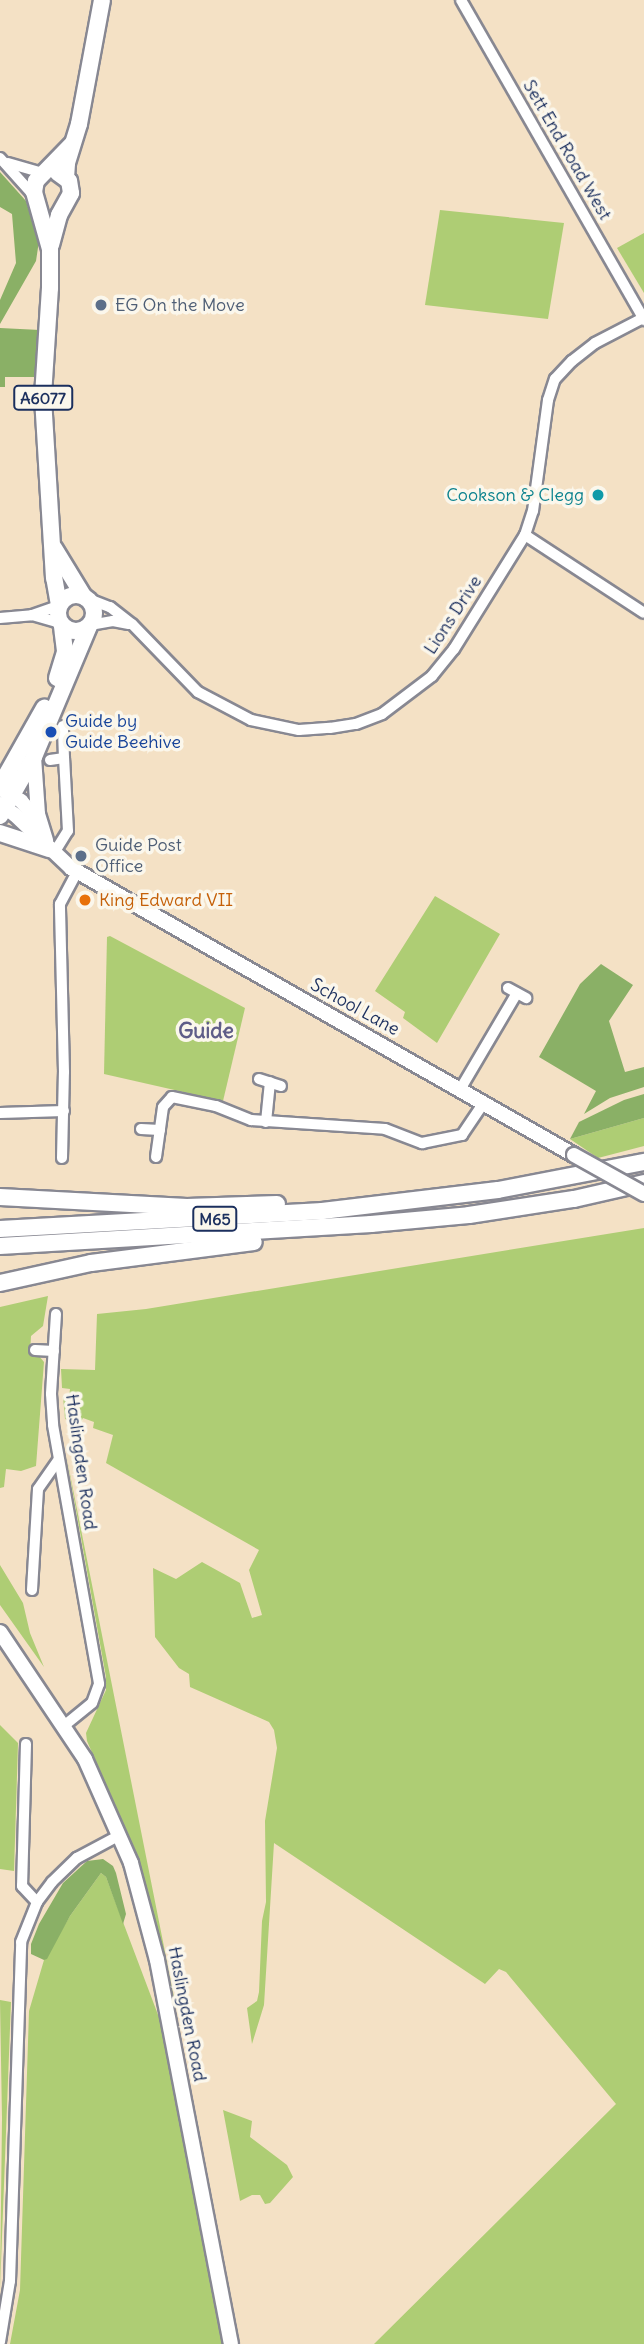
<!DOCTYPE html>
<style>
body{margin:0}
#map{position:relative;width:644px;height:2344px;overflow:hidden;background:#f4e1c5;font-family:Delius,sans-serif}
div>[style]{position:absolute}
.green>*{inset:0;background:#aecd74}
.forest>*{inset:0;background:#8ab066}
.roads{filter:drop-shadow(2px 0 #888892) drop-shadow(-2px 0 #888892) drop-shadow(0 2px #888892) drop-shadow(0 -2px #888892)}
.minor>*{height:10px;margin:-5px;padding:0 5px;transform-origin:5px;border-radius:5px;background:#fff}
.major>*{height:14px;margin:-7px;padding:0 7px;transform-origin:7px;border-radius:7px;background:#fff}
.highway>*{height:16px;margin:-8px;padding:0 8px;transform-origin:8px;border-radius:8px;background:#fff}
.highway>.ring{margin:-8px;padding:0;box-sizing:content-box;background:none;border:16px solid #fff;border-radius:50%}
.bridges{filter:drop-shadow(2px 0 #888892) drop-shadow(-2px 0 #888892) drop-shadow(0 2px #888892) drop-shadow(0 -2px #888892)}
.major-bridge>*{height:14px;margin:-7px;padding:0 7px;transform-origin:7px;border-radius:7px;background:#fff}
.dots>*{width:19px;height:19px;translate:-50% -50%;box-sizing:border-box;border:4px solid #fbf7ec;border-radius:50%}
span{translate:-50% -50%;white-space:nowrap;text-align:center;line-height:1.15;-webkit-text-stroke:7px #fbf7ec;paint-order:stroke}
.shield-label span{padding:2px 5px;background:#fbf7ec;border:2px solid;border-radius:5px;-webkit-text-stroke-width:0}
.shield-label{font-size:16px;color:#1b2f5e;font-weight:700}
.street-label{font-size:18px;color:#1b2f5e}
.service-label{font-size:18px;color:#4e5e75}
.left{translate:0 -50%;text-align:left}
.culture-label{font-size:18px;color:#0d838f}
.right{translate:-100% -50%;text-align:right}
.transit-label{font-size:18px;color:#164399}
.food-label{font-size:18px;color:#c56008}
.quarter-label{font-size:21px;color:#5f5d88;font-weight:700}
</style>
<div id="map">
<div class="green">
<div style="clip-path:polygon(440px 210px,564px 223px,548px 319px,425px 305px)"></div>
<div style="clip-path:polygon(644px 233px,644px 293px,617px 248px)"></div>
<div style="clip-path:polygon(435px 896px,500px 934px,437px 1043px,403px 1018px,405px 1012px,375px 991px)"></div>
<div style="clip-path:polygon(110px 936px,245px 1008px,223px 1101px,104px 1074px,107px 937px)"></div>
<div style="clip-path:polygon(644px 1118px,644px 1146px,598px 1158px,570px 1139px)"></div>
<div style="clip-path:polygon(644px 1228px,644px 2344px,374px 2344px,616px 2104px,506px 1972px,499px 1969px,485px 1984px,274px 1843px,264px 2005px,252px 2044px,247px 2008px,257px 2001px,259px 1992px,262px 1921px,266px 1902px,265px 1821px,277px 1748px,274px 1730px,269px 1722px,190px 1687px,189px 1674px,179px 1668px,155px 1637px,153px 1568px,176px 1579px,202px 1562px,240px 1583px,252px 1618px,262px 1615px,249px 1570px,259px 1550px,106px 1463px,113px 1435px,93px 1428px,94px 1422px,83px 1418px,80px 1424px,65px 1419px,63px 1397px,69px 1397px,70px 1389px,62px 1388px,61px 1369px,95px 1370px,97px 1314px,146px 1309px)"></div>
<div style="clip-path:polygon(48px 1296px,43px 1326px,31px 1336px,30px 1354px,39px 1356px,44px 1362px,36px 1466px,21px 1471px,6px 1469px,4px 1487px,0 1488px,0 1307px)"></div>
<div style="clip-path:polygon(66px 1454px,175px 2002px,169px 1992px,132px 1845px,87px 1741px,86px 1733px,106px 1690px,106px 1677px)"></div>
<div style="clip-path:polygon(0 1565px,23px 1603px,30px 1633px,44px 1667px,0 1605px)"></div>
<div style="clip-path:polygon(0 1725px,18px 1743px,14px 1871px,0 1869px)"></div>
<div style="clip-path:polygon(101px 1873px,106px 1877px,163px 2028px,201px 2218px,222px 2344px,10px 2344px,20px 2290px,29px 2011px,44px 1960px,70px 1916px)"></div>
<div style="clip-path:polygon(0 2000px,11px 2002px,0 2289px,2px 2118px)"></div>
<div style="clip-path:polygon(223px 2110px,252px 2121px,250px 2137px,287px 2165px,293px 2177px,270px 2203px,265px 2204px,260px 2195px,252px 2195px,240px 2201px)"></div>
</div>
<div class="forest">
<div style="clip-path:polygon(0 172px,26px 201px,39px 241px,36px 261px,0 324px,0 300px,16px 263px,12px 214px,0 207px)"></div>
<div style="clip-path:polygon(0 328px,40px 330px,35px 377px,5px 377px,5px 387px,0 387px)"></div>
<div style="clip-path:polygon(601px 964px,633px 985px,609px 1021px,625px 1072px,644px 1067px,644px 1087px,610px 1098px,584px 1114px,596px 1091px,539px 1057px,580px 984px)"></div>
<div style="clip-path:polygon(644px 1094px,644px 1118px,570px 1139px,579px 1122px,624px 1100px)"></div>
<div style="clip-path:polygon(103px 1859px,113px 1866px,116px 1873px,126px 1914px,123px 1924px,106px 1877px,101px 1873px,70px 1916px,47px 1959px,44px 1960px,31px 1954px,31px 1944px,39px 1924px,63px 1883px,87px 1861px)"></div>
</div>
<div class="roads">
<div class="minor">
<div style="left:461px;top:0;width:369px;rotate:60.2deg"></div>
<div style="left:0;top:158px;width:52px;rotate:48.1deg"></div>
<div style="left:8px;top:163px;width:37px;rotate:16deg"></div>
<div style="left:525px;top:535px;width:142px;rotate:33.2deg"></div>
<div style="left:86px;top:598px;width:26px;rotate:21deg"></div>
<div style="left:110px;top:607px;width:28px;rotate:38deg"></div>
<div style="left:132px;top:624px;width:95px;rotate:45.9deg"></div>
<div style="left:198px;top:692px;width:60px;rotate:27.8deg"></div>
<div style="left:251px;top:720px;width:49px;rotate:11.8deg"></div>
<div style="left:299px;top:730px;width:31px;rotate:-4deg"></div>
<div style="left:330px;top:728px;width:26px;rotate:-9deg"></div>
<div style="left:356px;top:724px;width:28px;rotate:-21deg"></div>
<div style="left:382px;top:714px;width:63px;rotate:-37.2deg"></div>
<div style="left:432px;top:676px;width:35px;rotate:-51deg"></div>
<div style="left:454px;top:649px;width:134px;rotate:-58.1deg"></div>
<div style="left:525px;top:535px;width:25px;rotate:-72deg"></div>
<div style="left:533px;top:511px;width:112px;rotate:-82.3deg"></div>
<div style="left:548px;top:400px;width:22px;rotate:-72deg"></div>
<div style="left:555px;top:379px;width:25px;rotate:-47deg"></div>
<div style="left:572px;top:361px;width:29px;rotate:-38deg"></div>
<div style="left:595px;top:343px;width:54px;rotate:-27.5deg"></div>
<div style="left:58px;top:606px;width:28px;rotate:161deg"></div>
<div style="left:32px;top:615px;width:29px;rotate:16deg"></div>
<div style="left:0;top:618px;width:32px;rotate:-5deg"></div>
<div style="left:90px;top:625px;width:23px;rotate:-10deg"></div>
<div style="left:113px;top:621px;width:16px;rotate:11deg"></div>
<div style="left:50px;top:760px;width:14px;rotate:-8deg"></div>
<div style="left:64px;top:758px;width:32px;rotate:-92deg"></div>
<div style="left:54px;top:853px;width:26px;rotate:-58deg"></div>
<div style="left:68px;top:831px;width:73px;rotate:-93.1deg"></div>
<div style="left:508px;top:988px;width:21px;rotate:29deg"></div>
<div style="left:259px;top:1079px;width:23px;rotate:18deg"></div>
<div style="left:461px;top:1088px;width:110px;rotate:-59.5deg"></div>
<div style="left:0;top:1113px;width:64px;rotate:-1.8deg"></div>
<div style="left:266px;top:1122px;width:40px;rotate:-84.3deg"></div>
<div style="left:141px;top:1129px;width:19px;rotate:3deg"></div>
<div style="left:156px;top:1157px;width:50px;rotate:-82deg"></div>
<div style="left:163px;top:1107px;width:13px;rotate:-48deg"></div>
<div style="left:172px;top:1097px;width:45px;rotate:11.6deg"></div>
<div style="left:216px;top:1106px;width:38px;rotate:22deg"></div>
<div style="left:251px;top:1120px;width:134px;rotate:3.8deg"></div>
<div style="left:385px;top:1129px;width:40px;rotate:21deg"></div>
<div style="left:422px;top:1143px;width:41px;rotate:-11.3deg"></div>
<div style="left:462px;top:1135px;width:40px;rotate:-56deg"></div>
<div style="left:62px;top:1158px;width:86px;rotate:-88.7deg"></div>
<div style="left:64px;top:1072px;width:168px;rotate:-91.4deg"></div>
<div style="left:60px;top:904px;width:36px;rotate:-62deg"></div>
<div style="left:56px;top:1314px;width:80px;rotate:93.6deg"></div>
<div style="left:51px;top:1394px;width:31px;rotate:86deg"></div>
<div style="left:53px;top:1425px;width:263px;rotate:79.9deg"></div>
<div style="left:99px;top:1684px;width:20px;rotate:110deg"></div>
<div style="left:92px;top:1703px;width:35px;rotate:141deg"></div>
<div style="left:35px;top:1350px;width:19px;rotate:3deg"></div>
<div style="left:32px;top:1590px;width:101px;rotate:-86.6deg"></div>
<div style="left:38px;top:1489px;width:35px;rotate:-55deg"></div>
<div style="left:26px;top:1744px;width:142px;rotate:91.6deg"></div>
<div style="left:22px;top:1886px;width:22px;rotate:47deg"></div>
<div style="left:0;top:2342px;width:62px;rotate:-80.7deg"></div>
<div style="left:10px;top:2281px;width:339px;rotate:-88.1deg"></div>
<div style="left:21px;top:1942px;width:43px;rotate:-68.2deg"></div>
<div style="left:37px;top:1902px;width:25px;rotate:-53deg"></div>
<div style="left:52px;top:1882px;width:35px;rotate:-44deg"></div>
<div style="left:77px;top:1858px;width:49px;rotate:-28.1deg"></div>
</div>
<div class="major">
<div style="left:34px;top:757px;width:57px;rotate:86deg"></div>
<div style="left:38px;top:814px;width:28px;rotate:73deg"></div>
<div style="left:4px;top:791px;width:20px;rotate:30deg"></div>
<div style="left:21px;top:801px;width:28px;rotate:49deg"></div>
<div style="left:0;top:804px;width:19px;rotate:36deg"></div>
<div style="left:15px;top:815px;width:77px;rotate:43.4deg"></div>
<div style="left:71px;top:868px;width:579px;rotate:29.71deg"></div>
<div style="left:0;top:1632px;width:153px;rotate:56.2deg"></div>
<div style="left:85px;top:1759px;width:114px;rotate:66.1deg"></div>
<div style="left:131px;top:1863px;width:100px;rotate:75deg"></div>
<div style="left:157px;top:1960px;width:391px;rotate:79.1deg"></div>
</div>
<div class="highway">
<div style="left:66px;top:178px;width:15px;rotate:-86deg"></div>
<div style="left:67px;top:163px;width:41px;rotate:-72.9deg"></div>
<div style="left:79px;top:124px;width:126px;rotate:-79.5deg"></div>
<div style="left:51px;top:245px;width:31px;rotate:-75deg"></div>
<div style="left:59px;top:215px;width:25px;rotate:-61deg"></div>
<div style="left:71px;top:193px;width:12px;rotate:-99deg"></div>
<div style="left:69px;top:181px;width:14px;rotate:-144deg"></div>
<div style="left:54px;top:548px;width:57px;rotate:58.5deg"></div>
<div class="ring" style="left:58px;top:595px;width:20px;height:20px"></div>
<div style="left:59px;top:605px;width:27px;rotate:-100deg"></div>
<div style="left:54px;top:578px;width:182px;rotate:-93.5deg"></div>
<div style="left:43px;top:396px;width:108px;rotate:-86.3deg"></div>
<div style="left:50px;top:288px;width:39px;rotate:-90deg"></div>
<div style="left:50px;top:249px;width:59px;rotate:-105.7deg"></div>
<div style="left:34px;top:192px;width:11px;rotate:-80deg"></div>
<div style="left:36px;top:181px;width:52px;rotate:-45.8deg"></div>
<div style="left:57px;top:678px;width:28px;rotate:-73deg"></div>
<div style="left:65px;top:651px;width:26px;rotate:-97deg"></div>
<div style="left:0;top:786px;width:90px;rotate:-60.6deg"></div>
<div style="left:0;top:816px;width:68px;rotate:-60deg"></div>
<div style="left:34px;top:757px;width:142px;rotate:-67.2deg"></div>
<div style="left:0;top:833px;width:52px;rotate:18.1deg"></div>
<div style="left:0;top:1197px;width:187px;rotate:3.1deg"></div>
<div style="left:187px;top:1207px;width:90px;rotate:-1.9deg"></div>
<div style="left:0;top:1229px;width:323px;rotate:-3.2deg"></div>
<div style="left:322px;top:1211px;width:177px;rotate:-6.8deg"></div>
<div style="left:498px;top:1190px;width:149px;rotate:-10.9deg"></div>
<div style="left:0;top:1246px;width:372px;rotate:-3.4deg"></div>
<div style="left:371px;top:1224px;width:98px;rotate:-5.2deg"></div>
<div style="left:469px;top:1215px;width:106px;rotate:-8.7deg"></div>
<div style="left:574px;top:1199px;width:72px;rotate:-12.9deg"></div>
<div style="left:0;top:1283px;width:93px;rotate:-12.4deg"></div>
<div style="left:91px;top:1263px;width:164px;rotate:-7.3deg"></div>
</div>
</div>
<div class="bridges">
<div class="major-bridge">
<div style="left:574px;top:1155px;width:80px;rotate:29.1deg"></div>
</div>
</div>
<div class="dots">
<div style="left:101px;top:305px;background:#5c6f8a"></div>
<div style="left:598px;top:495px;background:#0f9aa8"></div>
<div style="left:51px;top:732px;background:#1a4fb4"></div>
<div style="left:81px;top:856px;background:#5c6f8a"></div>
<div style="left:85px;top:900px;background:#e8710a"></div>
</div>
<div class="shield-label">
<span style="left:43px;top:398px">A6077</span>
<span style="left:215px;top:1219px">M65</span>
</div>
<div class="street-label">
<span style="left:567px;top:150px;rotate:60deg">Sett End Road West</span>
<span style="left:453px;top:615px;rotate:-57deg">Lions Drive</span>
<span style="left:355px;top:1007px;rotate:29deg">School Lane</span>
<span style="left:81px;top:1462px;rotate:82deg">Haslingden Road</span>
<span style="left:187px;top:2014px;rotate:79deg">Haslingden Road</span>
</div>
<div class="service-label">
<span class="left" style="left:115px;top:305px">EG On the Move</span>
<span class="left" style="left:95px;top:856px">Guide Post<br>Office</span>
</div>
<div class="culture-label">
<span class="right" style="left:584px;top:495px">Cookson &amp; Clegg</span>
</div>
<div class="transit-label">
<span class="left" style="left:65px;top:732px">Guide by<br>Guide Beehive</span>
</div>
<div class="food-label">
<span class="left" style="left:99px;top:900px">King Edward VII</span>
</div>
<div class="quarter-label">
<span style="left:206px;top:1031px">Guide</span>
</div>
</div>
